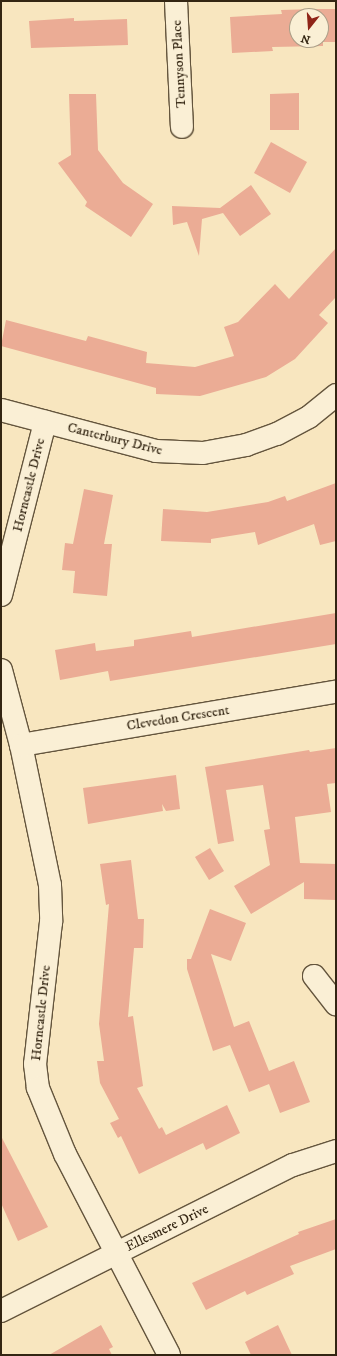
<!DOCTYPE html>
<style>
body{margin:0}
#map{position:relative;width:337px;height:1356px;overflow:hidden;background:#f8e6bf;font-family:"IM FELL DW Pica",serif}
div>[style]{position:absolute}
.building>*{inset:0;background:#ebac95}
.roads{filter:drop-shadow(1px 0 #64553d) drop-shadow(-1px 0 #64553d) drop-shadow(0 1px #64553d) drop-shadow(0 -1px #64553d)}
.minor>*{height:22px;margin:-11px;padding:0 11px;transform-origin:11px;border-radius:11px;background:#faefd5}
span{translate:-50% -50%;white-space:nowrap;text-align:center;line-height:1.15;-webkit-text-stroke:3px #faefd5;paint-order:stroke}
.street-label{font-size:14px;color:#332512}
.frame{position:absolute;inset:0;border:2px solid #332512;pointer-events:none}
.north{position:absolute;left:289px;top:8px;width:40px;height:40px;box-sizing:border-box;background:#faefd5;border:1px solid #aa9e87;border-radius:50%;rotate:197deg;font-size:11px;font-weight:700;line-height:16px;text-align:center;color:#332512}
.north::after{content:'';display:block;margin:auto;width:14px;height:18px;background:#8f2418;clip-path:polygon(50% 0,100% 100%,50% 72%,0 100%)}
</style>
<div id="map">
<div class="building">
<div style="clip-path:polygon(evenodd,314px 9px,336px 9px,336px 42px,323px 42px,323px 46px,272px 47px,273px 51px,232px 53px,230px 17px,282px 14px,281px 10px,314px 9px,297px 16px,321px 16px,321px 40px,297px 40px,297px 16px)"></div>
<div style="clip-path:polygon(74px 18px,74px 21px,127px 19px,128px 45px,31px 48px,29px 21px)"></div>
<div style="clip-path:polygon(299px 93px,299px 130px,270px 130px,270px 94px)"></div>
<div style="clip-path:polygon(69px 94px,96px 94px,98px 150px,123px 183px,153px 204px,131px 237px,85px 206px,87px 202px,58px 163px,71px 155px)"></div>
<div style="clip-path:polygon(271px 142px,307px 162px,290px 193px,254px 173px)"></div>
<div style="clip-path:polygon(251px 185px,271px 214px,240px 236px,223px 213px,202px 219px,199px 256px,187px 222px,173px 225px,172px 206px,220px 208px)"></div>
<div style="clip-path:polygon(336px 248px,336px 297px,319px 315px,328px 323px,295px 359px,266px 377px,200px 396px,156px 394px,156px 388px,1px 346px,6px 320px,86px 341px,88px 336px,147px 352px,146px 363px,195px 367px,234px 356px,224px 327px,238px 322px,275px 284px,289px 299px)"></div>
<div style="clip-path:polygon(336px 483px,336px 541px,320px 545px,314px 524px,258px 545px,255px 532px,211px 539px,211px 543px,161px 541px,163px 509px,207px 512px,268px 502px,285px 496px,287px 501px)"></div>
<div style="clip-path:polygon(84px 489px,113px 495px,104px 544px,112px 544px,107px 596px,73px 593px,75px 571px,62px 570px,65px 543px,73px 544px)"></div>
<div style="clip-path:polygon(336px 613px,336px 644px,110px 681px,108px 671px,60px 680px,55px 650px,95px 643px,96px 651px,134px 646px,134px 640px,191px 631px,192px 637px)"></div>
<div style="clip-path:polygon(336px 748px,336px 783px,327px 784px,331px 812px,295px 817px,300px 863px,336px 864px,336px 900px,304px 899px,304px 882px,251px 914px,234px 886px,270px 865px,264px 830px,270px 829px,263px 785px,226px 790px,234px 841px,218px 844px,205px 767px,309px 750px,310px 752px)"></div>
<div style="clip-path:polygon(176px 775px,180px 809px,166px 811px,162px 804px,163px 811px,88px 824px,83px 788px)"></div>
<div style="clip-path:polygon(210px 848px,224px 871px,209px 880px,195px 857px)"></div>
<div style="clip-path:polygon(131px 860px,138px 919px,144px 919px,143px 948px,134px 948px,128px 1017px,133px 1016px,143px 1086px,137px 1088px,159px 1129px,162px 1127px,166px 1135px,227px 1105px,240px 1133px,206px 1150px,203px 1143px,139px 1174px,121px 1136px,118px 1138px,110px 1123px,119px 1119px,100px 1083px,97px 1061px,104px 1061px,99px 1024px,109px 904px,106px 905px,100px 864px)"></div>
<div style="clip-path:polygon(210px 909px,246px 923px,231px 961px,211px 954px,234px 1027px,249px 1021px,269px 1071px,294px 1061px,310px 1102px,280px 1113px,269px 1084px,249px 1092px,230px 1045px,213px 1051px,187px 969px,187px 959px,191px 959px)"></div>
<div style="clip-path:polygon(1px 1136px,48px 1227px,18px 1241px,1px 1203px)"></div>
<div style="clip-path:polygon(336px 1219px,336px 1249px,290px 1266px,294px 1274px,247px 1295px,245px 1291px,206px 1310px,192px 1283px,299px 1234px,298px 1232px)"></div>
<div style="clip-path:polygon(101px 1325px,113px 1347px,109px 1349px,112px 1355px,49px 1355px)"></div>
<div style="clip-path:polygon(278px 1325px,292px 1355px,251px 1355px,245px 1342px)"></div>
</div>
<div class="roads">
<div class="minor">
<div style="left:176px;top:1px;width:126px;rotate:87.3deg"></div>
<div style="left:1px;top:410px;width:160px;rotate:14.8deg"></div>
<div style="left:156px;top:451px;width:47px;rotate:2.4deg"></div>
<div style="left:203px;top:453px;width:44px;rotate:-10.5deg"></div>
<div style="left:246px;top:445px;width:33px;rotate:-20deg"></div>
<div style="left:277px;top:434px;width:36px;rotate:-28deg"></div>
<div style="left:309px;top:417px;width:35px;rotate:-39deg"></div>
<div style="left:1px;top:595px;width:179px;rotate:-75.7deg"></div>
<div style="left:1px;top:670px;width:78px;rotate:75.1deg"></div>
<div style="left:21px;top:745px;width:143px;rotate:78.3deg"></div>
<div style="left:50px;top:885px;width:37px;rotate:88deg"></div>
<div style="left:51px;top:922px;width:143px;rotate:96.4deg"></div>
<div style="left:35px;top:1064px;width:24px;rotate:83deg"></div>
<div style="left:38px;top:1088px;width:71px;rotate:67.8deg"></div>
<div style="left:65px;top:1154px;width:226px;rotate:62.6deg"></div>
<div style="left:21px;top:745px;width:319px;rotate:-9.6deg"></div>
<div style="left:314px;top:976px;width:36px;rotate:52deg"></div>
<div style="left:1px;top:1311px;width:326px;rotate:-26.6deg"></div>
<div style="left:293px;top:1165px;width:45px;rotate:-18deg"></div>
</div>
</div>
<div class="street-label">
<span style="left:179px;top:64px;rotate:-93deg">Tennyson Place</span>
<span style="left:115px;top:439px;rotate:14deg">Canterbury Drive</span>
<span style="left:29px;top:485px;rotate:-76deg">Horncastle Drive</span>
<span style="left:178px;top:718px;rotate:-9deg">Clevedon Crescent</span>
<span style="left:41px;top:1013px;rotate:-84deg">Horncastle Drive</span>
<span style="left:167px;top:1228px;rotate:-26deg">Ellesmere Drive</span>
</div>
<div class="frame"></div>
<div class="north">N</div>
</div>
